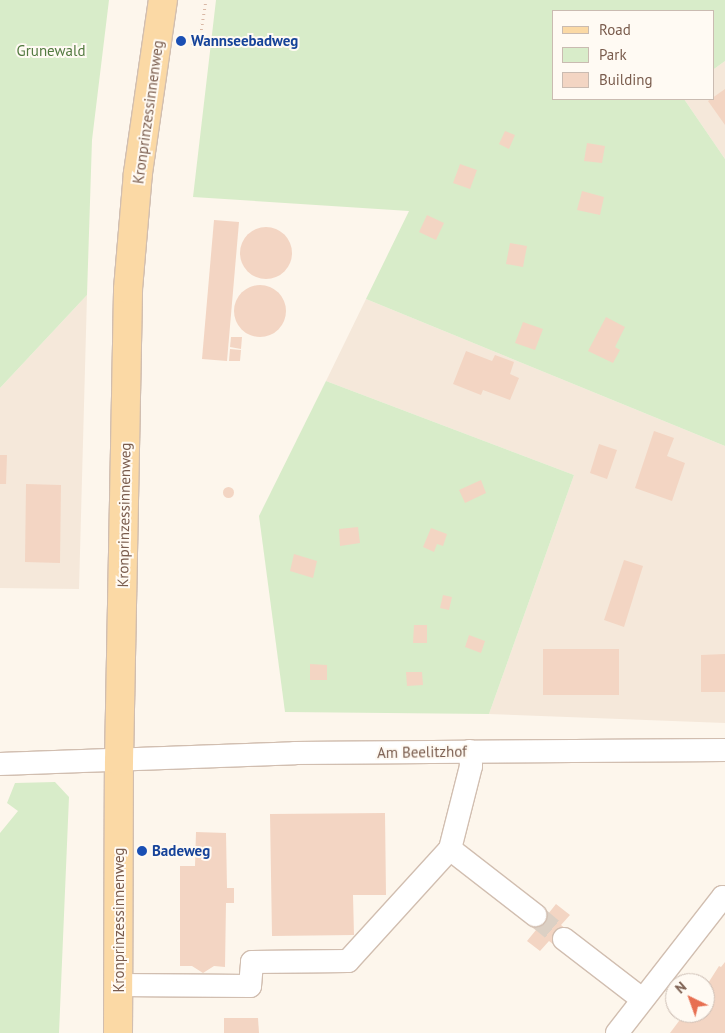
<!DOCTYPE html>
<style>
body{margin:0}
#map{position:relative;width:725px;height:1033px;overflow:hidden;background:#fdf6ec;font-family:"PT Sans",sans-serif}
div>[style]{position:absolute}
.residential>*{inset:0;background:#f5e8da}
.green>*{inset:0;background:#d8ecc9}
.building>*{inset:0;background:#f3d5c3}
.round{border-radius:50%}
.minor-tunnel>*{height:22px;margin-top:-11px;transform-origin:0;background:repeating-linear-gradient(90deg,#dcd0c4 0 22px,transparent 0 33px)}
.path>*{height:3px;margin-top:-1.5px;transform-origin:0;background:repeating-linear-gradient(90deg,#d9b8a5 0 1px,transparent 0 5px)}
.roads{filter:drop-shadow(1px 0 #d1beb0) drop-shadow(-1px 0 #d1beb0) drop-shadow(0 1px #d1beb0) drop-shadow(0 -1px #d1beb0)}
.minor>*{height:22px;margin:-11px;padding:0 11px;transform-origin:11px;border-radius:11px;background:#fff}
.major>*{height:28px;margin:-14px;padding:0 14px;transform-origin:14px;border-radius:14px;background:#fbd9a5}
.dots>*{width:14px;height:14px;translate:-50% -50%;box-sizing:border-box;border:2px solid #fffaf3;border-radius:50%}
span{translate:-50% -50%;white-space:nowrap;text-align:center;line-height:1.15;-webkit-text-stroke:4px #fffaf3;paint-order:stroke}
.transit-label{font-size:15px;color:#164399;font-weight:700}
.left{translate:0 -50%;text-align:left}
.park-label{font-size:15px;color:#537a41}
.street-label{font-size:15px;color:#7a5c4d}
.legend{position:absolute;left:552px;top:10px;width:162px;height:90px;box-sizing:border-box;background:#fffaf3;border:1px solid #cabbb1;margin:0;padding:6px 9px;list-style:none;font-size:15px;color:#7a5c4d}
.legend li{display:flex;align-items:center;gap:10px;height:25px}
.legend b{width:25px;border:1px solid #cabbb1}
.north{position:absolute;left:665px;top:973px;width:50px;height:50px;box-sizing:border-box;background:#fffaf3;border:1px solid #cabbb1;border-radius:50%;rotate:318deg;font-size:14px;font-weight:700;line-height:20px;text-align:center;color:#7a5c4d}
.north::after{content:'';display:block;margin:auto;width:18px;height:22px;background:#e76f51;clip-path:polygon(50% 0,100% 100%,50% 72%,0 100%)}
</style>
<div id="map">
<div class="residential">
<div style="clip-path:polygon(725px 61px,725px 159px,684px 99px,714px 99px,714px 69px)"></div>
<div style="clip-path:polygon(87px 295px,79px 589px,0 588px,0 388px)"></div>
<div style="clip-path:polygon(366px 299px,725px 446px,725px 723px,489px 714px,574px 475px,326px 381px)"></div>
</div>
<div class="green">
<div style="clip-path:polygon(0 0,109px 0,92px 140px,87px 295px,0 388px)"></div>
<div style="clip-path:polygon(216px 0,725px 0,725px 61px,714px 69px,714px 11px,554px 11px,554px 99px,684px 99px,725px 159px,725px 446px,366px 299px,409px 211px,193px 197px)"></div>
<div style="clip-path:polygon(326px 381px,574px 475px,489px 714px,285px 712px,259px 516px)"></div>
<div style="clip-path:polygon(55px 782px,69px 797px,59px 1033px,0 1033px,0 833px,18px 811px,7px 803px,15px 783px)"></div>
</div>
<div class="building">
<div style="clip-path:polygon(725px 89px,725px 125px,708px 101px)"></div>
<div style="clip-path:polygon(505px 131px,515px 135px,509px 149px,499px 144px)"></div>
<div style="clip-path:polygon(587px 143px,605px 146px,602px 163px,584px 161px)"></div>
<div style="clip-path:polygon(460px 164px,477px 170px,470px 189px,453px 183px)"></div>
<div style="clip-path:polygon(582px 191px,604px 197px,600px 215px,577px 210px)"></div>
<div style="clip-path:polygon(427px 215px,444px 223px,436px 240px,419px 232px)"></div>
<div style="clip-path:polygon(214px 220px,239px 222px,227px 361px,202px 359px)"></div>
<div class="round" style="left:240px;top:227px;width:52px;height:52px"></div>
<div style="clip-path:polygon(510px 243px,527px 246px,523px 267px,506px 264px)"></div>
<div class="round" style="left:234px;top:285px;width:52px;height:52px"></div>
<div style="clip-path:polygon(606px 317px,625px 327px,615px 347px,620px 350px,613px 363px,588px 351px)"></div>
<div style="clip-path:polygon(523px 322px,543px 329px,535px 350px,515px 343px)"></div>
<div style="clip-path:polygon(231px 337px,242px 337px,241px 349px,230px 347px)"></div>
<div style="clip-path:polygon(230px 349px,241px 350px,240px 361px,229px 361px)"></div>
<div style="clip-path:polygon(466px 351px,492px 361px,495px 355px,514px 362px,510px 374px,519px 378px,510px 400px,483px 390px,481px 395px,453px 384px)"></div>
<div style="clip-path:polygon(654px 431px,674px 438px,667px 456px,685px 463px,672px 501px,635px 488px)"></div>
<div style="clip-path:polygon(599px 444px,617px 450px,607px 479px,590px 473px)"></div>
<div style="clip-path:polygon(0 455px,7px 455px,6px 484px,0 484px)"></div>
<div style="clip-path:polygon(481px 480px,486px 493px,465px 503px,459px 490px)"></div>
<div style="clip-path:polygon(26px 484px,61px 485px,60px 563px,25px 562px)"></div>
<div class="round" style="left:222.5px;top:486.5px;width:11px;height:11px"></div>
<div style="clip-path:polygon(358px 527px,360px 543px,340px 546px,339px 529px)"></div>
<div style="clip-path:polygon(431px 528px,447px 534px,443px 546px,437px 544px,434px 552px,423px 547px)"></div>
<div style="clip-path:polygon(294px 554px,317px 561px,313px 578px,290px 571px)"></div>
<div style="clip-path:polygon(624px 560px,643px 566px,624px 627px,604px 620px)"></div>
<div style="clip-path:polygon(443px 595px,452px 597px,449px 610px,440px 608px)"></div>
<div style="clip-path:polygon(414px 625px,427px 625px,427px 643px,413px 643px)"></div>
<div style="clip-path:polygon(469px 635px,485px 641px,481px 653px,465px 647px)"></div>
<div style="clip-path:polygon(543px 649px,619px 649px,619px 695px,543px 695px)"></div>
<div style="clip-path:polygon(725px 654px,725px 692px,701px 692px,701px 655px)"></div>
<div style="clip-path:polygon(310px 664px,327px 665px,327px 680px,310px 680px)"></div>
<div style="clip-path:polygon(406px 672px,422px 672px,423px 685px,407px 686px)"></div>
<div style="clip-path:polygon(385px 813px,386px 895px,353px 895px,354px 935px,272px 936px,270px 814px)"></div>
<div style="clip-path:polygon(196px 832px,226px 833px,227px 888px,234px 888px,234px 903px,226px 903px,225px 967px,214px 966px,203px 973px,192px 966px,180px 966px,180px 866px,195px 866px)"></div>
<div style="clip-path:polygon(556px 904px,570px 915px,561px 925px,570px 932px,557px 947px,549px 941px,540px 951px,527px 941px,536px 930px,527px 924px,540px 908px,548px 914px)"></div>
<div style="clip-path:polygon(725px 962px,725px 1033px,670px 1033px,685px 1013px,705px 1013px,705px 988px,719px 966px,721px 967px)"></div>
<div style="clip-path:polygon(224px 1018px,258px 1018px,259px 1033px,224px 1033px)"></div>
</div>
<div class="minor-tunnel">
<div style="left:535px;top:915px;width:38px;rotate:40deg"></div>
</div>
<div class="path">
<div style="left:181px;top:42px;width:18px;rotate:6deg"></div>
<div style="left:199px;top:44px;width:45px;rotate:-81deg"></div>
</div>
<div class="roads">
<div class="minor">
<div style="left:0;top:764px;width:295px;rotate:-2.1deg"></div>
<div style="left:295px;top:753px;width:430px;rotate:-0.4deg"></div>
<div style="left:450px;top:849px;width:108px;rotate:37.8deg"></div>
<div style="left:564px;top:939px;width:98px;rotate:37.6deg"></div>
<div style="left:118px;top:985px;width:132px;rotate:0.4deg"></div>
<div style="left:250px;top:986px;width:24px;rotate:-85deg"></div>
<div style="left:252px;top:962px;width:96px;rotate:-0.6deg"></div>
<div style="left:348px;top:961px;width:151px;rotate:-47.7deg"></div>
<div style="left:450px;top:849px;width:86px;rotate:-75.8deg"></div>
<div style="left:471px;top:766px;width:15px;rotate:-94deg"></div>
<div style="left:617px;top:1033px;width:172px;rotate:-52.1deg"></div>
<div style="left:723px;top:897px;width:2px;rotate:27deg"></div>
</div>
<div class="major">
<div style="left:118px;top:1033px;width:272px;rotate:-89.8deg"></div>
<div style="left:119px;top:761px;width:472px;rotate:-88.9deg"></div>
<div style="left:128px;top:289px;width:116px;rotate:-85.1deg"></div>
<div style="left:138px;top:173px;width:175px;rotate:-81.8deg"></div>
</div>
</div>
<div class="dots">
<div style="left:181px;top:41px;background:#1a4fb4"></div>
<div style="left:142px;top:851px;background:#1a4fb4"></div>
</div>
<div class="transit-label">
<span class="left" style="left:191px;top:41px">Wannseebadweg</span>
<span class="left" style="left:152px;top:851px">Badeweg</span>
</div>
<div class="park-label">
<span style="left:51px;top:51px">Grunewald</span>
</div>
<div class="street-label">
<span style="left:148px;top:112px;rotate:-82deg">Kronprinzessinnenweg</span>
<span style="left:124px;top:515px;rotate:-89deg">Kronprinzessinnenweg</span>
<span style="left:422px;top:752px;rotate:-1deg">Am Beelitzhof</span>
<span style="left:119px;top:920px;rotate:-90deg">Kronprinzessinnenweg</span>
</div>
<ul class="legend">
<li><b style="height:6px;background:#fbd9a5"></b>Road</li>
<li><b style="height:14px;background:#d8ecc9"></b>Park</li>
<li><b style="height:14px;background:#f3d5c3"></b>Building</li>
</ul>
<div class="north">N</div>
</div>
